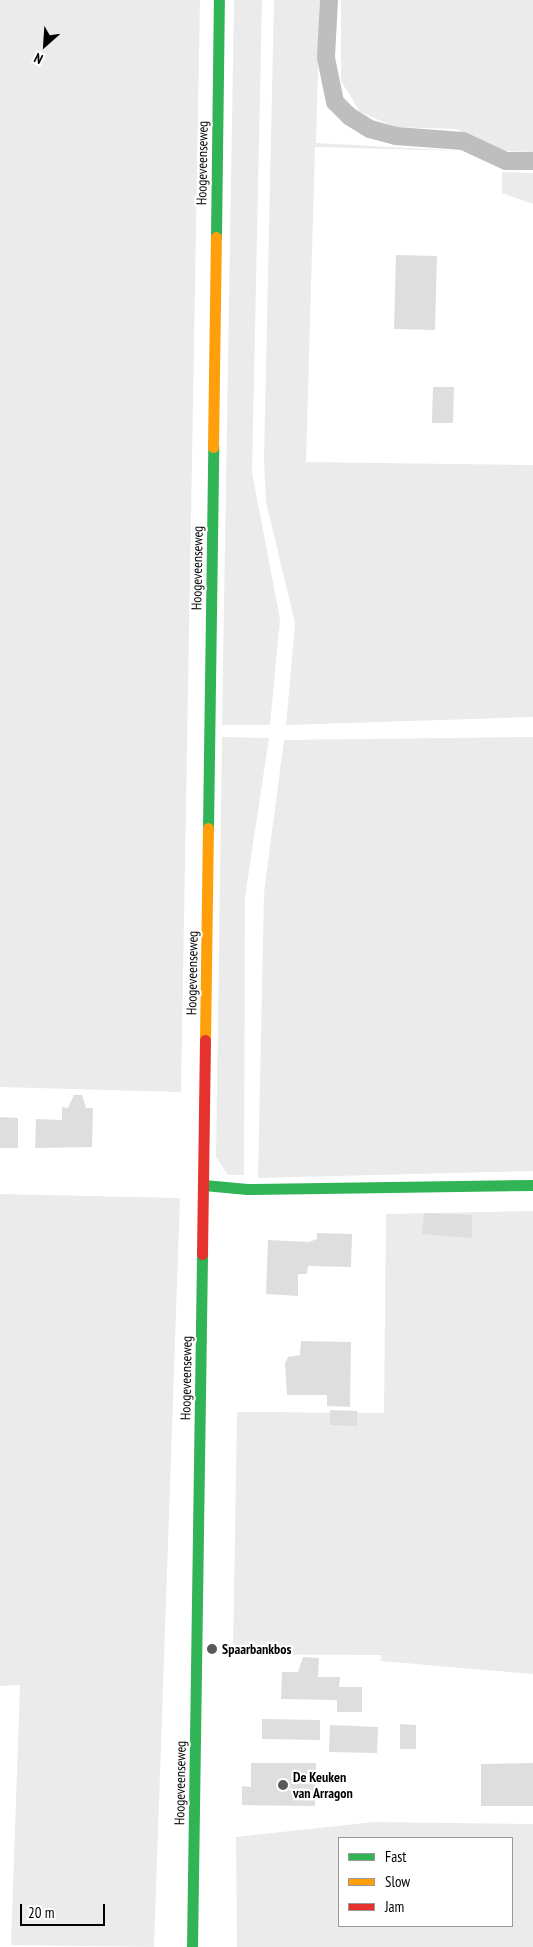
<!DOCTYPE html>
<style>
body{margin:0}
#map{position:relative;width:533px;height:1947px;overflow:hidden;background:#fff;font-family:"PT Sans Narrow",sans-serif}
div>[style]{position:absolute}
.green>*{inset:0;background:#ebebeb}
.building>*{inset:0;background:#dedede}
.lane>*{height:18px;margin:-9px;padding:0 9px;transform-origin:9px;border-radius:9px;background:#bebebe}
.fast>*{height:11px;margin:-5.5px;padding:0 5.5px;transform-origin:5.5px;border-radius:5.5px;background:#30b455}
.slow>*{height:11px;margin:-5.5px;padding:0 5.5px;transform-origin:5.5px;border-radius:5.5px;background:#ff9f0a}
.jam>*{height:11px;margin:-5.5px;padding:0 5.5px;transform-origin:5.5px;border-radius:5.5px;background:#e5322d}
.dots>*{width:14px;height:14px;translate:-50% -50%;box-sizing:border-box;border:2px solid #fff;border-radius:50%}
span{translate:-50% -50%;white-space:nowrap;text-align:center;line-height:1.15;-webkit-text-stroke:4.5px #fff;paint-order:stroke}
.street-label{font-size:14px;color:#000}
.poi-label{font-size:14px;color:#000;font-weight:700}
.left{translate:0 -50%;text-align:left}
.legend{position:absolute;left:338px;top:1837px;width:175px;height:90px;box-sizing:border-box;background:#fff;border:1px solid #999;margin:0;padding:6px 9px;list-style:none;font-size:15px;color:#000}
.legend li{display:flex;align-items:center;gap:10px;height:25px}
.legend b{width:25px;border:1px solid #999}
.north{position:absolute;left:20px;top:20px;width:50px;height:50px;-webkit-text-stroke:4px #fff;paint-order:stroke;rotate:206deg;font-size:14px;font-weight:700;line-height:20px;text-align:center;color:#000}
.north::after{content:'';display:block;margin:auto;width:18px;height:22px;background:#000;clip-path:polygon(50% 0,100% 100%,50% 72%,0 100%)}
.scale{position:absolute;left:20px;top:1904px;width:85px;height:22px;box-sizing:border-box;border:2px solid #000;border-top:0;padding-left:6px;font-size:15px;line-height:18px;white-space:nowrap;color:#000;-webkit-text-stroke:4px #fff;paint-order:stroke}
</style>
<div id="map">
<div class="green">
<div style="clip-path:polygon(0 0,200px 0,181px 1092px,0 1087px)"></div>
<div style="clip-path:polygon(234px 0,262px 0,252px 472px,280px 619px,270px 725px,222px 725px)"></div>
<div style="clip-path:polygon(274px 0,320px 0,316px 143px,464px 151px,315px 147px,306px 462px,533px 465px,533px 717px,286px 725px,295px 623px,266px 502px,264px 460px)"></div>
<div style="clip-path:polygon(341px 0,533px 0,533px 152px,504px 151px,456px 129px,395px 127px,360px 112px,341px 81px)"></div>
<div style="clip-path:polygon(502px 172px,533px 173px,533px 204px,502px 193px)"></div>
<div style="clip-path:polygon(222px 737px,269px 738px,245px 897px,244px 1175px,228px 1175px,216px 1157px)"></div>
<div style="clip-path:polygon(533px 737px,533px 1171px,258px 1178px,264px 893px,284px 740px)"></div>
<div style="clip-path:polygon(0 1194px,180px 1198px,154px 1947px,11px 1945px,20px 1685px,0 1686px)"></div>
<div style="clip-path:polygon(533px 1211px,533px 1674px,380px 1661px,382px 1655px,233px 1654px,237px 1412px,384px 1413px,386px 1214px)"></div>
<div style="clip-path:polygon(evenodd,374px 1822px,533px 1824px,533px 1947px,237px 1947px,236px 1837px,374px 1822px,339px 1838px,512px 1838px,512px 1926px,339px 1926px,339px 1838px)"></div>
</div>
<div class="building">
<div style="clip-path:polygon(396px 255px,437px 256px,435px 330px,394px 329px)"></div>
<div style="clip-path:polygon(433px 387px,454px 387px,453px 423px,432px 423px)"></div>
<div style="clip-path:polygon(74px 1095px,82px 1095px,86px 1108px,93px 1108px,92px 1147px,35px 1148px,36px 1119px,62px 1120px,62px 1107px,68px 1108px)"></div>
<div style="clip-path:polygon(0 1117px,18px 1118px,18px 1148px,0 1148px)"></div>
<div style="clip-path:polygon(424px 1213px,472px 1215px,472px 1238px,422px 1234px)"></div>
<div style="clip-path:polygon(317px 1233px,352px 1234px,351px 1267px,308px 1266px,307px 1274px,298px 1274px,298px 1296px,266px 1294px,268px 1240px,309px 1242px,317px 1239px)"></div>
<div style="clip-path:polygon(301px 1341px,351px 1342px,350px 1407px,327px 1406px,327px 1395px,287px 1395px,285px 1363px,288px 1357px,300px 1355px)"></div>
<div style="clip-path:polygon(330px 1410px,357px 1411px,357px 1426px,330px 1425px)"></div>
<div style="clip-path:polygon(303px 1657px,319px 1658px,318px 1677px,340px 1677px,339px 1687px,362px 1687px,362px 1712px,337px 1712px,337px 1700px,281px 1699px,282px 1672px,298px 1672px)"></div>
<div style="clip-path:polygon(262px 1719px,320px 1720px,320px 1740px,262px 1739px)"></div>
<div style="clip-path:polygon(400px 1724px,416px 1725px,416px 1749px,400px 1749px)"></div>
<div style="clip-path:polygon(330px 1725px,378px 1727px,377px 1753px,329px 1752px)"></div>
<div style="clip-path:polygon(251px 1763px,316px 1763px,315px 1806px,242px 1805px,242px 1786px,251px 1787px)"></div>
<div style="clip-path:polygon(533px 1763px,533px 1806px,481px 1806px,481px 1764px)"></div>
</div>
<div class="lane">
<div style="left:329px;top:0;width:58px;rotate:93deg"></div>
<div style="left:326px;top:58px;width:45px;rotate:78.4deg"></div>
<div style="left:335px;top:102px;width:20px;rotate:45deg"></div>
<div style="left:349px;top:116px;width:25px;rotate:32deg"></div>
<div style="left:370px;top:129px;width:27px;rotate:15deg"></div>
<div style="left:396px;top:136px;width:67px;rotate:4.3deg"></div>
<div style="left:463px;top:141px;width:47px;rotate:24.9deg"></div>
<div style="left:506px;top:161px;width:27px"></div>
</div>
<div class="fast">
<div style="left:216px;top:237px;width:237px;rotate:-89.3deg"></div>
<div style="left:208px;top:828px;width:381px;rotate:-89.2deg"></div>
<div style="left:204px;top:1185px;width:43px;rotate:5.3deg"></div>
<div style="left:247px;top:1189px;width:286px;rotate:-0.8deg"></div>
<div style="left:192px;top:1947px;width:693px;rotate:-89.17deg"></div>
</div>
<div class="slow">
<div style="left:213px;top:447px;width:210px;rotate:-89.2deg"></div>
<div style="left:205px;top:1040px;width:212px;rotate:-89.2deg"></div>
</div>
<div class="jam">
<div style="left:202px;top:1254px;width:214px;rotate:-89.2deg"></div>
</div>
<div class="dots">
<div style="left:212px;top:1649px;background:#595959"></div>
<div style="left:283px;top:1785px;background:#595959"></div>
</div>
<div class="street-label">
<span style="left:202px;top:163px;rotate:-89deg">Hoogeveenseweg</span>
<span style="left:197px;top:568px;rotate:-89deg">Hoogeveenseweg</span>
<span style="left:192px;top:973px;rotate:-89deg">Hoogeveenseweg</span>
<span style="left:186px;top:1378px;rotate:-89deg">Hoogeveenseweg</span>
<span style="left:180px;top:1783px;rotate:-89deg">Hoogeveenseweg</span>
</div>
<div class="poi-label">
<span class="left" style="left:222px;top:1649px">Spaarbankbos</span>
<span class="left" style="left:293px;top:1785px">De Keuken<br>van Arragon</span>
</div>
<ul class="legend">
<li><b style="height:6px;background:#30b455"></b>Fast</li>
<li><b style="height:6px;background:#ff9f0a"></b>Slow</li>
<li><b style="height:6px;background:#e5322d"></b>Jam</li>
</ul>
<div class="north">N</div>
<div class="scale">20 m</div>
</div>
